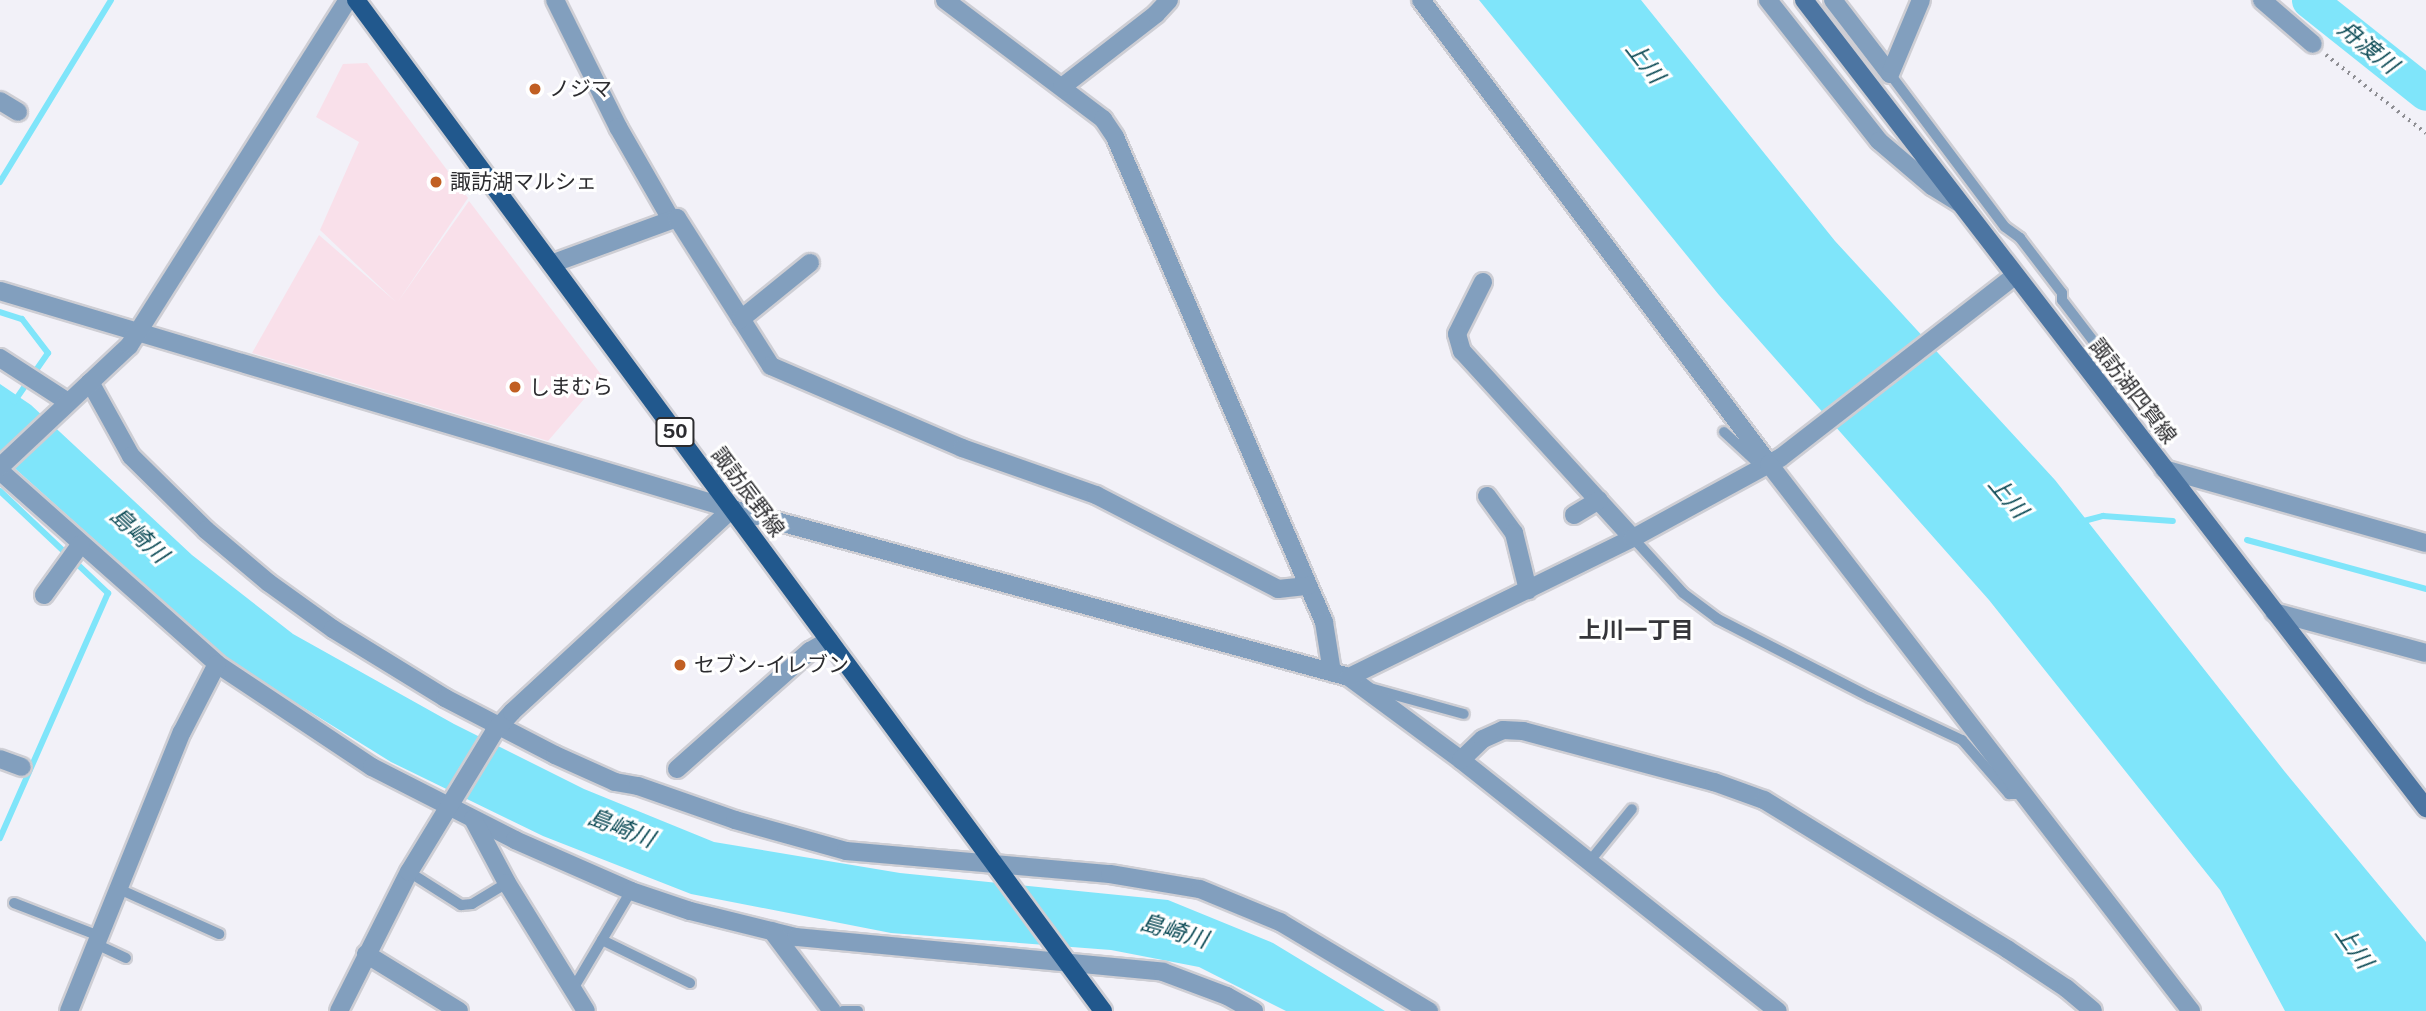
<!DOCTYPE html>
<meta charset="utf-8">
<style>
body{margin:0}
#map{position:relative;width:2426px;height:1011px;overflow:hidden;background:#f2f1f8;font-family:"Public Sans","Noto Sans JP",sans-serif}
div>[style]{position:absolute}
.commercial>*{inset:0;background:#f9e0ea}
.water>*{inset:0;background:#7fe5fa}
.stream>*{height:6px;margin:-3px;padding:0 3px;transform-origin:3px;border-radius:3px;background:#7fe5fa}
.river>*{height:35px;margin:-17.5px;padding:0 17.5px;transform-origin:17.5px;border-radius:17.5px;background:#7fe5fa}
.path>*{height:3.5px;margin-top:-1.75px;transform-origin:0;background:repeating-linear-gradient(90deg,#8e8e93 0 2px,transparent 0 7px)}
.roads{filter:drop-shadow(2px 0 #ceced4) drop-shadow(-2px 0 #ceced4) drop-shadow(0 2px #ceced4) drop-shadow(0 -2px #ceced4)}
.service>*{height:10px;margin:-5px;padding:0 5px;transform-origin:5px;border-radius:5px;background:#829fbe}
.minor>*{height:18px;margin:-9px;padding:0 9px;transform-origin:9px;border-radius:9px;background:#829fbe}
.tertiary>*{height:18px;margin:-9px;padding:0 9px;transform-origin:9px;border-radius:9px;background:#829fbe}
.secondary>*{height:18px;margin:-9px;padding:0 9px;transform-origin:9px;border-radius:9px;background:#4c75a2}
.primary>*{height:18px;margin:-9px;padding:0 9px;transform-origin:9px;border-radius:9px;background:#21588d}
.dots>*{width:19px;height:19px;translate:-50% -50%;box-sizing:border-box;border:4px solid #fff;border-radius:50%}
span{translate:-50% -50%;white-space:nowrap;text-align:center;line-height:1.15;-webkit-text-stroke:6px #fff;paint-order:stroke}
.shield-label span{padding:2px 5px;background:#fff;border:2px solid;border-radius:5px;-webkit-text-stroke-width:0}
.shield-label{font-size:19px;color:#2c2c2f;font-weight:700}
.poi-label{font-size:21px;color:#2c2c2f}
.left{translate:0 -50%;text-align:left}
.street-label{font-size:21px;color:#2c2c2f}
.water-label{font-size:23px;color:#0b4a55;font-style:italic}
.neighbourhood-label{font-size:23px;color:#35353a;font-weight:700}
</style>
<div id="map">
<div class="commercial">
<div style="clip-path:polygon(367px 63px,468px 198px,397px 303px,469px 201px,603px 377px,548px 441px,252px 353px,319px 235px,396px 302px,320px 230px,359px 142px,316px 117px,343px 64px)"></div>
</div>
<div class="water">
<div style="clip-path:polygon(1479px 0,1641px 0,1835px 241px,2055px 480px,2285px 772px,2426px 942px,2426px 1011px,2285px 1011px,2220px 890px,1989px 600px,1719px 295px)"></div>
<div style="clip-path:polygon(0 384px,31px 405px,192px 555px,293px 634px,454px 724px,584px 789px,714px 842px,900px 873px,1168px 900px,1273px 943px,1385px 1011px,1286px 1011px,1199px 967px,1111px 950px,891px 933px,691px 894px,543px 836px,391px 762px,233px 664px,0 455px)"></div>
</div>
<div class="stream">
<div style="left:0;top:182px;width:213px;rotate:-58.6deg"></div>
<div style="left:0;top:312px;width:23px;rotate:18deg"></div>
<div style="left:22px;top:319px;width:43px;rotate:52.6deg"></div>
<div style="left:48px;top:353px;width:60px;rotate:124.8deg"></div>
<div style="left:0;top:491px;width:149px;rotate:43.4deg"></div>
<div style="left:108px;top:593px;width:268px;rotate:113.8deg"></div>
<div style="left:2080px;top:522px;width:24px;rotate:-15deg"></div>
<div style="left:2103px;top:516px;width:70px;rotate:4.1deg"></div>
<div style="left:2247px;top:540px;width:186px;rotate:15.3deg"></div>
</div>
<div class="river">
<div style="left:2309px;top:0;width:149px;rotate:38.5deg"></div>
</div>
<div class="path">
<div style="left:2326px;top:55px;width:127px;rotate:38deg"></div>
</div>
<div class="roads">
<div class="service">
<div style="left:1890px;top:74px;width:191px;rotate:53.1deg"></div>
<div style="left:2005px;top:227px;width:19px;rotate:36deg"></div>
<div style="left:2020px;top:238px;width:69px;rotate:52.6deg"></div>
<div style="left:2062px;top:293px;width:7px;rotate:90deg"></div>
<div style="left:2062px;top:300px;width:138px;rotate:52.6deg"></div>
<div style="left:1724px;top:432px;width:53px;rotate:42.7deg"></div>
<div style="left:1633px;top:538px;width:74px;rotate:47.7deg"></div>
<div style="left:1683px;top:593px;width:44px;rotate:36.6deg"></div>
<div style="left:1718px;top:619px;width:171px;rotate:27.2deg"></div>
<div style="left:1870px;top:697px;width:102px;rotate:25.1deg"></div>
<div style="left:1962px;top:740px;width:72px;rotate:49deg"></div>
<div style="left:2009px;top:794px;width:16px"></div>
<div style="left:1373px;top:689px;width:94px;rotate:15.4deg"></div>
<div style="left:1589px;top:862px;width:68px;rotate:-50.9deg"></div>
<div style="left:409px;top:872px;width:62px;rotate:32.4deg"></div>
<div style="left:461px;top:905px;width:11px;rotate:-5deg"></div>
<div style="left:472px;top:904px;width:41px;rotate:-31deg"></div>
<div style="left:119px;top:889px;width:110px;rotate:24.2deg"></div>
<div style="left:14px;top:903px;width:91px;rotate:21.2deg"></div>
<div style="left:602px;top:940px;width:98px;rotate:26deg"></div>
<div style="left:96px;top:944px;width:33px;rotate:25deg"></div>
<div style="left:573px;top:989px;width:114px;rotate:-59.4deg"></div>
<div style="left:843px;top:1011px;width:15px"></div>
</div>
<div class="minor">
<div style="left:555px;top:0;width:142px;rotate:63.6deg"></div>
<div style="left:618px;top:127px;width:106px;rotate:60.1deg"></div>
<div style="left:945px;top:0;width:198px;rotate:37deg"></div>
<div style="left:1103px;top:119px;width:22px;rotate:56deg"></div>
<div style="left:1115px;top:137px;width:528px;rotate:66.69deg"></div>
<div style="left:1324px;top:622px;width:51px;rotate:80.9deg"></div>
<div style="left:1768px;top:0;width:179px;rotate:51.8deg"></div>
<div style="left:1879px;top:141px;width:70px;rotate:40.3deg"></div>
<div style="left:1932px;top:186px;width:32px;rotate:32deg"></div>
<div style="left:1833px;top:0;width:93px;rotate:52.4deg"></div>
<div style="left:1890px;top:74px;width:80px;rotate:-67.3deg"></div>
<div style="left:2262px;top:0;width:67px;rotate:40.8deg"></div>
<div style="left:1062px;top:87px;width:119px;rotate:-37.8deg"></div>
<div style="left:1156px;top:14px;width:19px;rotate:-47deg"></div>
<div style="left:0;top:101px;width:21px;rotate:31deg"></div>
<div style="left:551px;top:264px;width:134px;rotate:-20.1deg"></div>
<div style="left:677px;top:218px;width:175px;rotate:57.6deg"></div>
<div style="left:771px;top:366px;width:208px;rotate:23.2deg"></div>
<div style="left:962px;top:448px;width:142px;rotate:19.3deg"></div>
<div style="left:1096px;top:495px;width:205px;rotate:27.3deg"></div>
<div style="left:1278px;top:589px;width:30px;rotate:-6deg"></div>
<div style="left:1483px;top:282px;width:58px;rotate:116.6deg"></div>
<div style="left:1457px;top:334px;width:18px;rotate:74deg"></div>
<div style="left:1462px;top:351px;width:253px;rotate:47.6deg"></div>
<div style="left:0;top:291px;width:764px;rotate:16.58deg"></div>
<div style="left:732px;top:509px;width:639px;rotate:15.23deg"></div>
<div style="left:1349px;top:677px;width:139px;rotate:36.5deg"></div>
<div style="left:1461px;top:760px;width:404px;rotate:38.4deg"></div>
<div style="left:741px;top:319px;width:89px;rotate:-39.1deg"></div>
<div style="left:0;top:358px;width:81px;rotate:32.9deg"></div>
<div style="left:90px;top:382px;width:85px;rotate:61deg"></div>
<div style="left:131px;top:456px;width:105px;rotate:44.6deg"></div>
<div style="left:206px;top:530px;width:82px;rotate:40.1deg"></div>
<div style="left:269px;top:583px;width:79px;rotate:35.7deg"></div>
<div style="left:333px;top:629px;width:132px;rotate:31.6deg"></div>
<div style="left:445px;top:698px;width:124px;rotate:27.4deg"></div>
<div style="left:555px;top:755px;width:66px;rotate:24.2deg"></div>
<div style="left:615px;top:782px;width:23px;rotate:10deg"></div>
<div style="left:638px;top:786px;width:103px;rotate:19.3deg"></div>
<div style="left:735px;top:820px;width:115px;rotate:15.6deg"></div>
<div style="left:846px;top:851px;width:265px;rotate:5deg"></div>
<div style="left:1110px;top:874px;width:91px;rotate:9.5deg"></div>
<div style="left:1200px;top:889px;width:87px;rotate:22.4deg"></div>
<div style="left:1280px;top:922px;width:174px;rotate:30.9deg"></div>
<div style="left:2164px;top:469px;width:272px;rotate:15.8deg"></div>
<div style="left:0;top:471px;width:290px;rotate:41.6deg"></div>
<div style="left:217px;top:664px;width:186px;rotate:33.6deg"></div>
<div style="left:372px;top:767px;width:161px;rotate:27deg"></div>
<div style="left:515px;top:840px;width:127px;rotate:23.7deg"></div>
<div style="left:631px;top:891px;width:62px;rotate:18.7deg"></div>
<div style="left:690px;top:911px;width:109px;rotate:13.8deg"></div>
<div style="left:796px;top:937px;width:369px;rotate:5.4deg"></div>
<div style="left:1163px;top:972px;width:68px;rotate:20.6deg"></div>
<div style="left:1227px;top:996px;width:31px;rotate:29deg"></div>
<div style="left:1487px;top:496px;width:46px;rotate:53.9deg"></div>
<div style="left:1514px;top:533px;width:59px;rotate:76.2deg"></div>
<div style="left:1574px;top:515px;width:29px;rotate:-31deg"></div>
<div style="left:44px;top:595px;width:62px;rotate:-54.2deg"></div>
<div style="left:2274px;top:612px;width:157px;rotate:15.1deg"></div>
<div style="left:1349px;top:677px;width:316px;rotate:-26.1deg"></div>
<div style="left:1633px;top:538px;width:167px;rotate:-28.6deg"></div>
<div style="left:1780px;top:458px;width:297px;rotate:-37.8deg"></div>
<div style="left:0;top:759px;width:23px;rotate:20deg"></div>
<div style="left:1461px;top:760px;width:30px;rotate:-44deg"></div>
<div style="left:1483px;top:739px;width:22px;rotate:-24deg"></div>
<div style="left:1503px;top:730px;width:20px;rotate:3deg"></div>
<div style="left:1523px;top:731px;width:198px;rotate:15deg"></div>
<div style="left:1714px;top:782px;width:53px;rotate:19.8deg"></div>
<div style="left:1764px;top:800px;width:285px;rotate:31.5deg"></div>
<div style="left:2007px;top:949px;width:71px;rotate:33.5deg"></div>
<div style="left:2066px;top:988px;width:35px;rotate:40deg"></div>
<div style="left:677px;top:769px;width:178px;rotate:-41.6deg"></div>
<div style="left:810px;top:651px;width:22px;rotate:-30deg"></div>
<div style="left:473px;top:819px;width:72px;rotate:62deg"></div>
<div style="left:507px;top:883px;width:150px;rotate:58.3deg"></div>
<div style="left:772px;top:931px;width:100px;rotate:53.1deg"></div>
<div style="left:366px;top:954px;width:109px;rotate:31.5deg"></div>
<div style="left:69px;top:1011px;width:301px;rotate:-68deg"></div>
<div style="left:182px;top:732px;width:76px;rotate:-62.8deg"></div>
</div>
<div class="tertiary">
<div style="left:1421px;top:0;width:580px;rotate:53.13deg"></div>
<div style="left:1769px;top:464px;width:691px;rotate:52.35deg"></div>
<div style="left:0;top:467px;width:177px;rotate:-43.2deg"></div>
<div style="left:129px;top:346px;width:409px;rotate:-57.7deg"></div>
<div style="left:339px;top:1011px;width:156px;rotate:-63.3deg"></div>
<div style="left:409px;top:872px;width:164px;rotate:-58.7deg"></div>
<div style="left:494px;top:732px;width:27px;rotate:-48deg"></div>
<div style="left:512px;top:712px;width:299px;rotate:-42.7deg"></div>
</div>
<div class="secondary">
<div style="left:1804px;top:0;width:1020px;rotate:52.41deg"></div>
</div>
<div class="primary">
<div style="left:356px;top:0;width:1257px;rotate:53.54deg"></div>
</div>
</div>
<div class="dots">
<div style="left:535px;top:89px;background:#c15f22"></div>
<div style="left:436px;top:182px;background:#c15f22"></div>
<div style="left:515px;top:387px;background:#c15f22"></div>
<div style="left:680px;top:665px;background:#c15f22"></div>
</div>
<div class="shield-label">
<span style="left:675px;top:432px">50</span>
</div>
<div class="poi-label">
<span class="left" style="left:549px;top:89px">ノジマ</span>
<span class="left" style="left:450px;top:182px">諏訪湖マルシェ</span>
<span class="left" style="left:529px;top:387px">しまむら</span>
<span class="left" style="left:694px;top:665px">セブン-イレブン</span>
</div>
<div class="street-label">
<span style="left:2133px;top:391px;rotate:52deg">諏訪湖四賀線</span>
<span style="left:748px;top:492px;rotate:53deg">諏訪辰野線</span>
</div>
<div class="water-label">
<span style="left:2368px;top:47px;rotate:39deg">舟渡川</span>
<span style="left:1645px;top:62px;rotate:52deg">上川</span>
<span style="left:2008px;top:497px;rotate:50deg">上川</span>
<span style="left:139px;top:535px;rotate:43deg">島崎川</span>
<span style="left:621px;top:828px;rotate:21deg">島崎川</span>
<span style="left:1174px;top:931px;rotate:16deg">島崎川</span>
<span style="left:2354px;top:947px;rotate:55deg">上川</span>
</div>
<div class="neighbourhood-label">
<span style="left:1636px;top:630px">上川一丁目</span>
</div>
</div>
